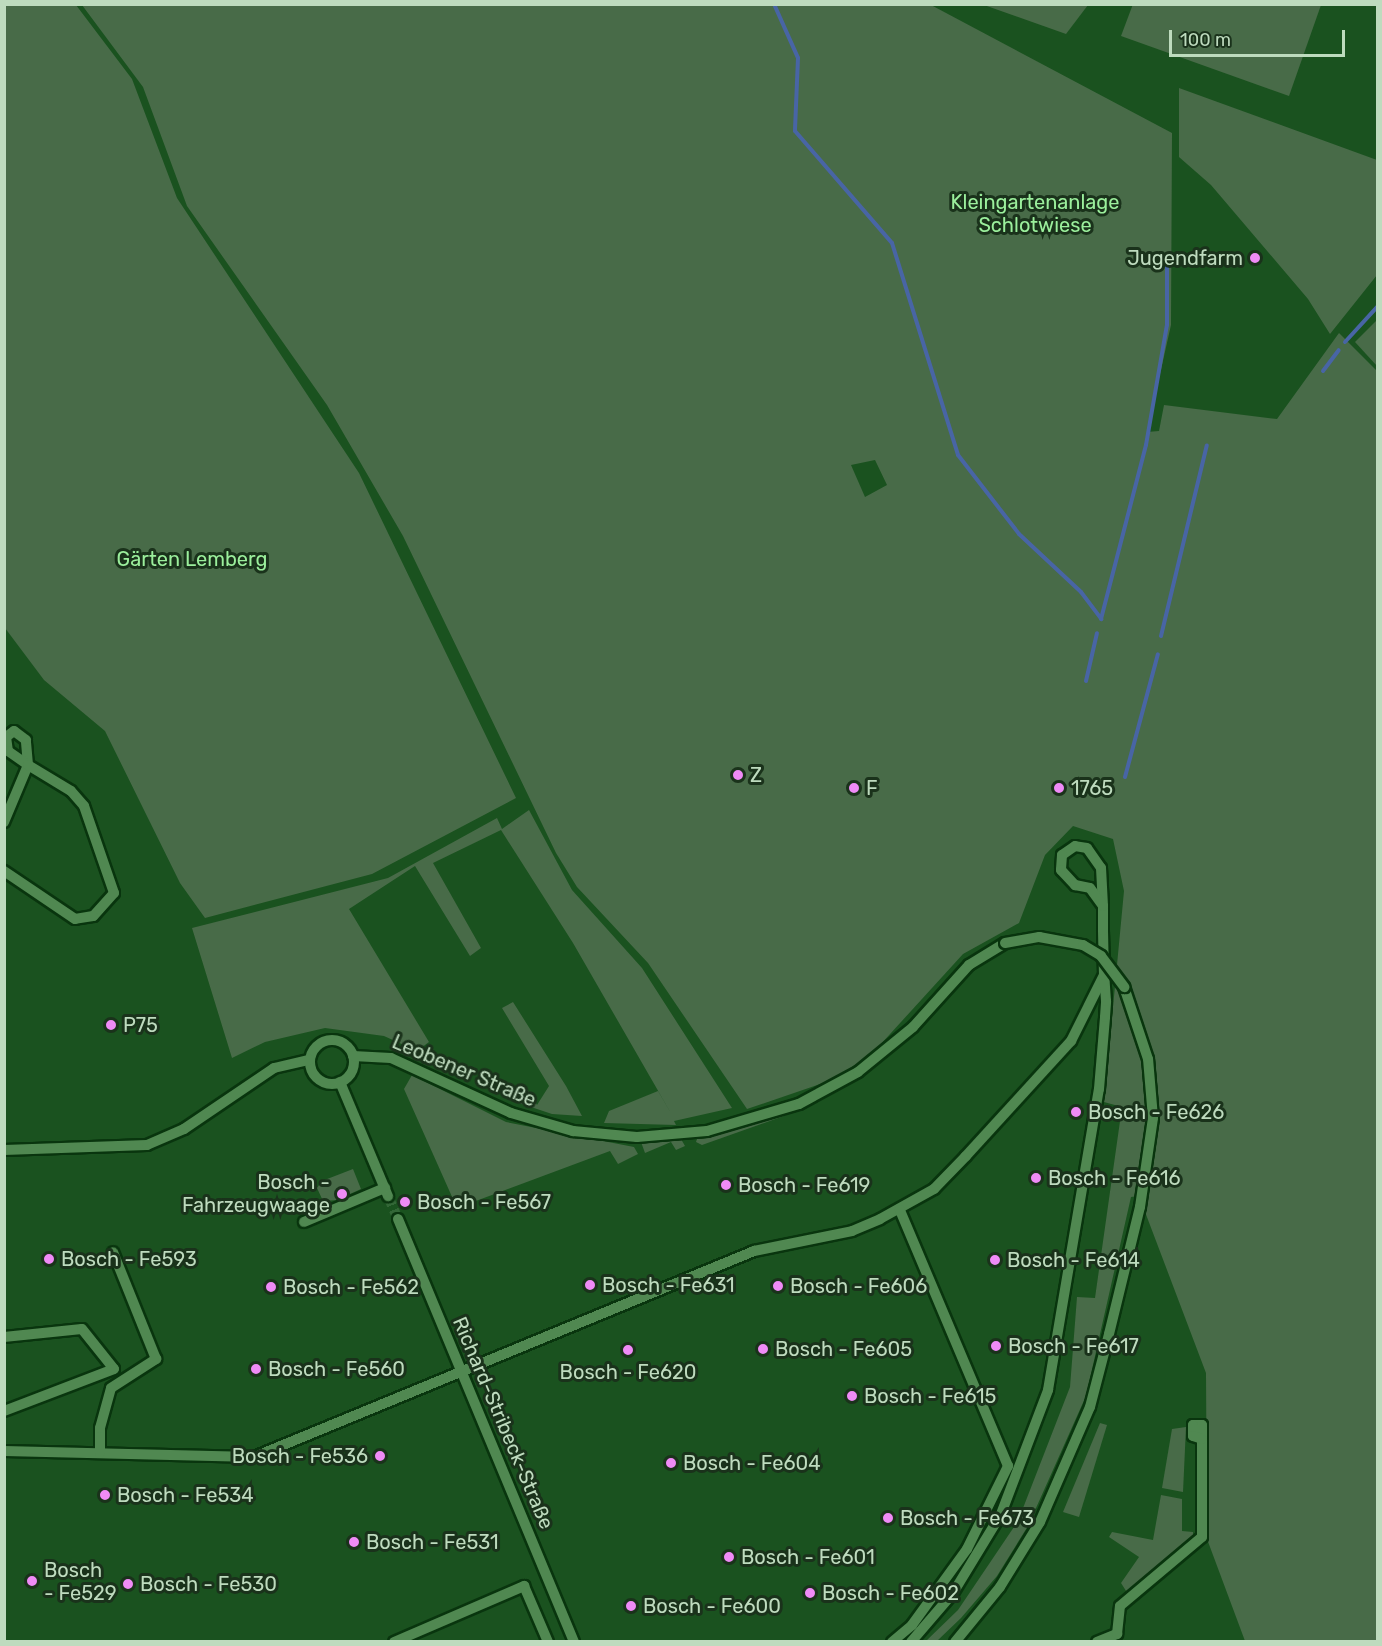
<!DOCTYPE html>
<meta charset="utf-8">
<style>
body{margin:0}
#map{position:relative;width:1382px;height:1646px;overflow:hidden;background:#1a521f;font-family:Rubik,sans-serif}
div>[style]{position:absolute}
.green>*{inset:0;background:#486b48}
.stream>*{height:4px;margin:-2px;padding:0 2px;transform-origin:2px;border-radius:2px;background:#4865a5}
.street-tunnel>*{height:10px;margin-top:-5px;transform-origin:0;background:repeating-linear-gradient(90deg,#336737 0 10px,transparent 0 15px)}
.roads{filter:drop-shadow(2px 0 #09350e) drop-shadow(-2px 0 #09350e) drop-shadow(0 2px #09350e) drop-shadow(0 -2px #09350e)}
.street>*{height:10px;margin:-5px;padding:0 5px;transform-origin:5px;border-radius:5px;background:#508851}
.street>.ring{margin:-5px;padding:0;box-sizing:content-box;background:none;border:10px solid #508851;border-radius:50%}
.bridges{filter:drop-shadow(2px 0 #09350e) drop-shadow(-2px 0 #09350e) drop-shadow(0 2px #09350e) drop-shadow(0 -2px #09350e)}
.street-bridge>*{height:10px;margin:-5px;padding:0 5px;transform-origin:5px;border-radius:5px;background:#508851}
.dots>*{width:16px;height:16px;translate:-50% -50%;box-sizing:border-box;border:3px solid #1a321b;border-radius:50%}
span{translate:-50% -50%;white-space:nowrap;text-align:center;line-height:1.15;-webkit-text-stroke:6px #1a321b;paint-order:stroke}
.park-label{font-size:20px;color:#9bef9c}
.poi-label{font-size:20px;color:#bedbbe}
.right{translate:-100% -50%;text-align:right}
.left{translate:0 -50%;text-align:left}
.street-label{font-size:20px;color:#bedbbe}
.frame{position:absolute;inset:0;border:6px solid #bedbbe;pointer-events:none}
.scale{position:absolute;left:1169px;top:30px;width:176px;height:27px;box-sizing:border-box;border:3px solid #bedbbe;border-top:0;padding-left:8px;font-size:18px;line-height:21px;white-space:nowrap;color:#bedbbe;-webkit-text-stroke:4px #1a321b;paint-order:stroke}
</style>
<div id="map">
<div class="green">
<div style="clip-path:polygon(1133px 4px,1321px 4px,1321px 5px,1289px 96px,1121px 36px)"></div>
<div style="clip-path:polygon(4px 5px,76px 5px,132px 79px,177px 198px,359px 473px,516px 798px,372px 874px,205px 918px,180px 883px,105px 731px,44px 680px,5px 628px)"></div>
<div style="clip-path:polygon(evenodd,82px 5px,931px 5px,1172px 133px,1171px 325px,1147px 432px,1159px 431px,1164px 405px,1277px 419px,1339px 333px,1377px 371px,1377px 1641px,1245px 1641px,1207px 1539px,1206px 1373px,1139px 1196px,1131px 1197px,1086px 1396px,1028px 1526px,997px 1576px,961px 1618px,937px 1641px,926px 1641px,958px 1610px,1018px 1521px,1070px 1387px,1077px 1297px,1095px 1298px,1122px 1107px,1104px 1102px,1124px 891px,1113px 839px,1073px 826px,1045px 855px,1019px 923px,963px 954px,870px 1056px,829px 1081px,747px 1109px,648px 963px,577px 887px,556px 853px,403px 536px,327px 405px,187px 206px,143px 87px,82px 5px,875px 460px,887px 485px,865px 497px,851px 465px,875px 460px)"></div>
<div style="clip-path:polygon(984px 5px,1088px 5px,1066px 34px)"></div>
<div style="clip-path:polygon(1179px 88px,1377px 160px,1377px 275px,1330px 334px,1308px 299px,1211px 185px,1179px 157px)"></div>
<div style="clip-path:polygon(1377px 320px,1377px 366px,1355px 342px)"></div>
<div style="clip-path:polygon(529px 810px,572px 890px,642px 968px,732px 1108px,674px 1121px,676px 1125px,604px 1123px,609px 1111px,658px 1091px,672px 1115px,573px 943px,501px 830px,433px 863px,481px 948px,470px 956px,415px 866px,349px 909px,429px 1042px,417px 1051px,384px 1036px,325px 1028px,265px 1042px,232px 1058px,192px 928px,388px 878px,497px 818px,502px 829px)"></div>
<div style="clip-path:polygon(513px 1002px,566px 1086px,582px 1116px,552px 1114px,519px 1103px,527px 1089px,537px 1105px,549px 1086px,502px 1008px)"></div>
<div style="clip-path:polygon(412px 1075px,506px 1122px,634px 1147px,638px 1154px,618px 1164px,610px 1151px,457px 1208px,404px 1089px)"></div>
<div style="clip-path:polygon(798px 1111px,702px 1145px,696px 1142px,698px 1136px)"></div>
<div style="clip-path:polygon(681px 1139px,685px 1146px,676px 1150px,671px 1142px,645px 1153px,641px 1142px)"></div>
<div style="clip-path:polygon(353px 1169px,361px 1189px,350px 1194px,347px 1188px,335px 1194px,338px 1200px,323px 1201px,317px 1188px,322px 1181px)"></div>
<div style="clip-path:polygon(1100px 1423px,1107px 1425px,1079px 1517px,1063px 1512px)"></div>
<div style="clip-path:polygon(1186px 1427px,1183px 1492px,1162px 1488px,1172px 1429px)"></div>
<div style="clip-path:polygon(1161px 1495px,1182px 1499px,1182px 1531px,1193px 1532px,1193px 1539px,1128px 1594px,1121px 1583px,1139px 1557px,1109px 1537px,1112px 1532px,1153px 1540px)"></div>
</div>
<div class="stream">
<div style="left:774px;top:4px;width:59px;rotate:66deg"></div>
<div style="left:798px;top:58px;width:73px;rotate:92.4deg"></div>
<div style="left:795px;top:131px;width:148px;rotate:49.1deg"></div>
<div style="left:892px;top:243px;width:222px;rotate:72.7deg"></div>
<div style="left:958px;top:455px;width:100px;rotate:52.3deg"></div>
<div style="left:1019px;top:534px;width:85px;rotate:43.1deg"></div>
<div style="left:1081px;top:592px;width:34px;rotate:53deg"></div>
<div style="left:1345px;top:342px;width:49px;rotate:-47.5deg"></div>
<div style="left:1323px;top:371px;width:26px;rotate:-53deg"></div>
<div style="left:1101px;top:619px;width:180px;rotate:-75.5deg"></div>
<div style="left:1146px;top:445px;width:122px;rotate:-80.1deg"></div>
<div style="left:1167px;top:325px;width:66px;rotate:-90deg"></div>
<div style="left:1161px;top:636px;width:196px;rotate:-76.5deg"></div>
<div style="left:1086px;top:681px;width:49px;rotate:-77.1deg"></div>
<div style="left:1125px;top:777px;width:127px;rotate:-75deg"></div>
</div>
<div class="street-tunnel">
<div style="left:388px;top:1196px;width:25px;rotate:67deg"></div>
</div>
<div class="roads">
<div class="street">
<div style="left:4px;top:822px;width:62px;rotate:-67.2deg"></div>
<div style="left:28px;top:765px;width:25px;rotate:-95deg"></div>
<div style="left:26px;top:740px;width:15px;rotate:-143deg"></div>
<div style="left:14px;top:731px;width:10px;rotate:143deg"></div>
<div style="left:6px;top:737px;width:14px;rotate:82deg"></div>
<div style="left:8px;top:751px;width:24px;rotate:35deg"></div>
<div style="left:28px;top:765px;width:50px;rotate:31.2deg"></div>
<div style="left:71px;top:791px;width:20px;rotate:49deg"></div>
<div style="left:84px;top:806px;width:92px;rotate:71deg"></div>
<div style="left:114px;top:893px;width:31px;rotate:132deg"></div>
<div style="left:93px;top:916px;width:18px;rotate:171deg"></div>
<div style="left:75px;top:919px;width:86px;rotate:-145.9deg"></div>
<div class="ring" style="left:310px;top:1040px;width:34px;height:34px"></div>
<div style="left:353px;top:1056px;width:38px;rotate:3deg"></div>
<div style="left:391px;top:1058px;width:132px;rotate:24.6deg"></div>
<div style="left:511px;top:1113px;width:65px;rotate:16.2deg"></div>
<div style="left:573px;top:1131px;width:64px;rotate:5.4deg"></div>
<div style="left:637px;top:1137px;width:70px;rotate:-4.9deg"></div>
<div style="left:707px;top:1131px;width:96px;rotate:-16.4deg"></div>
<div style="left:799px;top:1104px;width:67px;rotate:-28.5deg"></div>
<div style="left:858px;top:1072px;width:71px;rotate:-39.3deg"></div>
<div style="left:913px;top:1027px;width:84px;rotate:-47.9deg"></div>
<div style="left:969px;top:965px;width:42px;rotate:-31.4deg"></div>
<div style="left:340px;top:1082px;width:124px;rotate:67.2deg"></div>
<div style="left:4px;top:1150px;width:143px;rotate:-2deg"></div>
<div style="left:147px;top:1145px;width:40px;rotate:-23.4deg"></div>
<div style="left:184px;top:1129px;width:109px;rotate:-34.1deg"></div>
<div style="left:274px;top:1068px;width:37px;rotate:-13deg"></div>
<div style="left:398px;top:1219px;width:458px;rotate:67.4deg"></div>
<div style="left:304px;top:1222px;width:88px;rotate:-22.8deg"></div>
<div style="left:4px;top:1337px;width:78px;rotate:-5.9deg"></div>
<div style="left:82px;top:1329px;width:51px;rotate:51.3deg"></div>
<div style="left:114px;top:1369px;width:118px;rotate:159.1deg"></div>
<div style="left:4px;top:1451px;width:250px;rotate:1.4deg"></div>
<div style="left:254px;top:1457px;width:541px;rotate:-22.39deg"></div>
<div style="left:754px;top:1251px;width:100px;rotate:-11.5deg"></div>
<div style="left:852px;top:1231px;width:30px;rotate:-23deg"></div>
<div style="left:880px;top:1219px;width:62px;rotate:-29.1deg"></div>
<div style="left:934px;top:1189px;width:46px;rotate:-45.9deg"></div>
<div style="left:966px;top:1156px;width:156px;rotate:-47.6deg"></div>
<div style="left:1071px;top:1041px;width:74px;rotate:-63.4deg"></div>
<div style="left:100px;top:1453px;width:25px;rotate:-90deg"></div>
<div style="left:100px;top:1428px;width:41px;rotate:-74.6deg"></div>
<div style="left:111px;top:1388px;width:54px;rotate:-32.8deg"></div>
<div style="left:156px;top:1359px;width:115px;rotate:-111.9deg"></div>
<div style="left:394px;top:1642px;width:142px;rotate:-23.3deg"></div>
<div style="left:524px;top:1586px;width:61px;rotate:66.8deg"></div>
<div style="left:892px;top:1642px;width:26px;rotate:-40deg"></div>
<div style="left:912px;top:1625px;width:94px;rotate:-54.1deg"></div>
<div style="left:967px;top:1549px;width:93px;rotate:-63.7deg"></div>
<div style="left:1008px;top:1466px;width:278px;rotate:-112.9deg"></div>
<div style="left:911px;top:1642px;width:65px;rotate:-49.4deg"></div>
<div style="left:953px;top:1593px;width:92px;rotate:-58.7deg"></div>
<div style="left:1001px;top:1514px;width:133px;rotate:-69.2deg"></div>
<div style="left:1048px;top:1390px;width:305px;rotate:-80.4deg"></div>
<div style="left:1099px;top:1089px;width:72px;rotate:-85.2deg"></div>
<div style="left:1105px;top:1017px;width:16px;rotate:-86deg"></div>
<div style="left:1106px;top:1001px;width:26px;rotate:-94deg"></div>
<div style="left:1104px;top:975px;width:45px;rotate:-91.3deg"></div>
<div style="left:1103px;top:930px;width:24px;rotate:-90deg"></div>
<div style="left:1103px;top:906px;width:38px;rotate:-93deg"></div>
<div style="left:1101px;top:868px;width:24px;rotate:-125deg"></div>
<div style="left:1087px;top:848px;width:12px;rotate:-171deg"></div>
<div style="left:1075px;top:846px;width:16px;rotate:145deg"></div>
<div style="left:1062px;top:855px;width:15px;rotate:94deg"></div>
<div style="left:1061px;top:870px;width:21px;rotate:47deg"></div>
<div style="left:1075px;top:885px;width:15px;rotate:11deg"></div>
<div style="left:1090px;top:888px;width:22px;rotate:54deg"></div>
<div style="left:955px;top:1642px;width:71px;rotate:-50.7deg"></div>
<div style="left:1000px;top:1587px;width:76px;rotate:-58.4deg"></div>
<div style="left:1040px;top:1522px;width:125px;rotate:-66.5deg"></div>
<div style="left:1090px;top:1407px;width:75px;rotate:-75.4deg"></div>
<div style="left:1109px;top:1334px;width:131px;rotate:-76.3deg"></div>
<div style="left:1140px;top:1207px;width:90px;rotate:-81.7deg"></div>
<div style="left:1153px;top:1118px;width:59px;rotate:-94.8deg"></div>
<div style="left:1148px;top:1059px;width:76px;rotate:-108.4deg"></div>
<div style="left:1097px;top:1642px;width:22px;rotate:-22deg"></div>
<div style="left:1117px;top:1634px;width:28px;rotate:-84deg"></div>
<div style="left:1120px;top:1606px;width:107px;rotate:-40.1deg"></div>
<div style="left:1202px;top:1537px;width:112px;rotate:-90deg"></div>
<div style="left:1202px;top:1425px;width:9px;rotate:180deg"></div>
<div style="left:1193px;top:1425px;width:11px;rotate:90deg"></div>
<div style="left:1193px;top:1436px;width:9px;rotate:18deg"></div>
</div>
</div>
<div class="bridges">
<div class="street-bridge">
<div style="left:1005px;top:943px;width:35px;rotate:-10deg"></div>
<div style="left:1039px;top:937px;width:45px;rotate:10.3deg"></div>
<div style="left:1083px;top:945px;width:21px;rotate:31deg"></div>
<div style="left:1101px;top:956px;width:39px;rotate:53deg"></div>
</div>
</div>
<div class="dots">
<div style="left:1255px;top:258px;background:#ef8bf6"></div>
<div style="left:738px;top:775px;background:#ef8bf6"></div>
<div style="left:854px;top:788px;background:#ef8bf6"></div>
<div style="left:1059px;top:788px;background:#ef8bf6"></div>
<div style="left:111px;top:1025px;background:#ef8bf6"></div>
<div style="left:1076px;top:1112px;background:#ef8bf6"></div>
<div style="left:1036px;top:1178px;background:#ef8bf6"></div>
<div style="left:726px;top:1185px;background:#ef8bf6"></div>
<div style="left:342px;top:1194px;background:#ef8bf6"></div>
<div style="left:405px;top:1202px;background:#ef8bf6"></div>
<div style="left:49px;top:1259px;background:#ef8bf6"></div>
<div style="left:995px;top:1260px;background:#ef8bf6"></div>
<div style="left:590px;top:1285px;background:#ef8bf6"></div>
<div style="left:778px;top:1286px;background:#ef8bf6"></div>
<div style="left:271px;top:1287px;background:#ef8bf6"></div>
<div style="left:996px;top:1346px;background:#ef8bf6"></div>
<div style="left:763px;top:1349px;background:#ef8bf6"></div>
<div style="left:628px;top:1350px;background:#ef8bf6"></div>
<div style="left:256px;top:1369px;background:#ef8bf6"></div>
<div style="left:852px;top:1396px;background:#ef8bf6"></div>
<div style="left:380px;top:1456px;background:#ef8bf6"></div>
<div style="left:671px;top:1463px;background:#ef8bf6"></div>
<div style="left:105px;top:1495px;background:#ef8bf6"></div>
<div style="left:888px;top:1518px;background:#ef8bf6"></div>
<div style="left:354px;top:1542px;background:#ef8bf6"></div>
<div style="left:729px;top:1557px;background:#ef8bf6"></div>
<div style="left:32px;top:1581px;background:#ef8bf6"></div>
<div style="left:128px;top:1584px;background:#ef8bf6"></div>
<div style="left:810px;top:1593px;background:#ef8bf6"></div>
<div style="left:631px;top:1606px;background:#ef8bf6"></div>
</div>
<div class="park-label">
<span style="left:1035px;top:214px">Kleingartenanlage<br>Schlotwiese</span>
<span style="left:192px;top:559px">Gärten Lemberg</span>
</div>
<div class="poi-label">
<span class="right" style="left:1243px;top:258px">Jugendfarm</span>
<span class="left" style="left:750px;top:775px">Z</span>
<span class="left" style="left:866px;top:788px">F</span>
<span class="left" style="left:1071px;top:788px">1765</span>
<span class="left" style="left:123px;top:1025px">P75</span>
<span class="left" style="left:1088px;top:1112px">Bosch - Fe626</span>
<span class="left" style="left:1048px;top:1178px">Bosch - Fe616</span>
<span class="right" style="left:330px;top:1194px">Bosch -<br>Fahrzeugwaage</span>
<span class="left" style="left:738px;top:1185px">Bosch - Fe619</span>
<span class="left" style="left:417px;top:1202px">Bosch - Fe567</span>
<span class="left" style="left:61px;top:1259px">Bosch - Fe593</span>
<span class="left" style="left:1007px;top:1260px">Bosch - Fe614</span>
<span class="left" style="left:602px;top:1285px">Bosch - Fe631</span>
<span class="left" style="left:790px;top:1286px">Bosch - Fe606</span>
<span class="left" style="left:283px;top:1287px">Bosch - Fe562</span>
<span class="left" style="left:1008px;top:1346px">Bosch - Fe617</span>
<span class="left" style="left:775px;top:1349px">Bosch - Fe605</span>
<span class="left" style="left:268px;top:1369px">Bosch - Fe560</span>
<span style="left:628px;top:1372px">Bosch - Fe620</span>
<span class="left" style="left:864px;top:1396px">Bosch - Fe615</span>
<span class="right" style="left:368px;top:1456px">Bosch - Fe536</span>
<span class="left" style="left:683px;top:1463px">Bosch - Fe604</span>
<span class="left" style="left:117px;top:1495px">Bosch - Fe534</span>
<span class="left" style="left:900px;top:1518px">Bosch - Fe673</span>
<span class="left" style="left:366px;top:1542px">Bosch - Fe531</span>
<span class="left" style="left:741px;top:1557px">Bosch - Fe601</span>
<span class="left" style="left:44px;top:1582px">Bosch<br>- Fe529</span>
<span class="left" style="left:140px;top:1584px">Bosch - Fe530</span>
<span class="left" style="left:822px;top:1593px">Bosch - Fe602</span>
<span class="left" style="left:643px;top:1606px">Bosch - Fe600</span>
</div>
<div class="street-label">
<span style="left:464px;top:1071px;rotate:23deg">Leobener Straße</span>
<span style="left:503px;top:1423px;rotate:67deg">Richard-Stribeck-Straße</span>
</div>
<div class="frame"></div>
<div class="scale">100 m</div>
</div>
